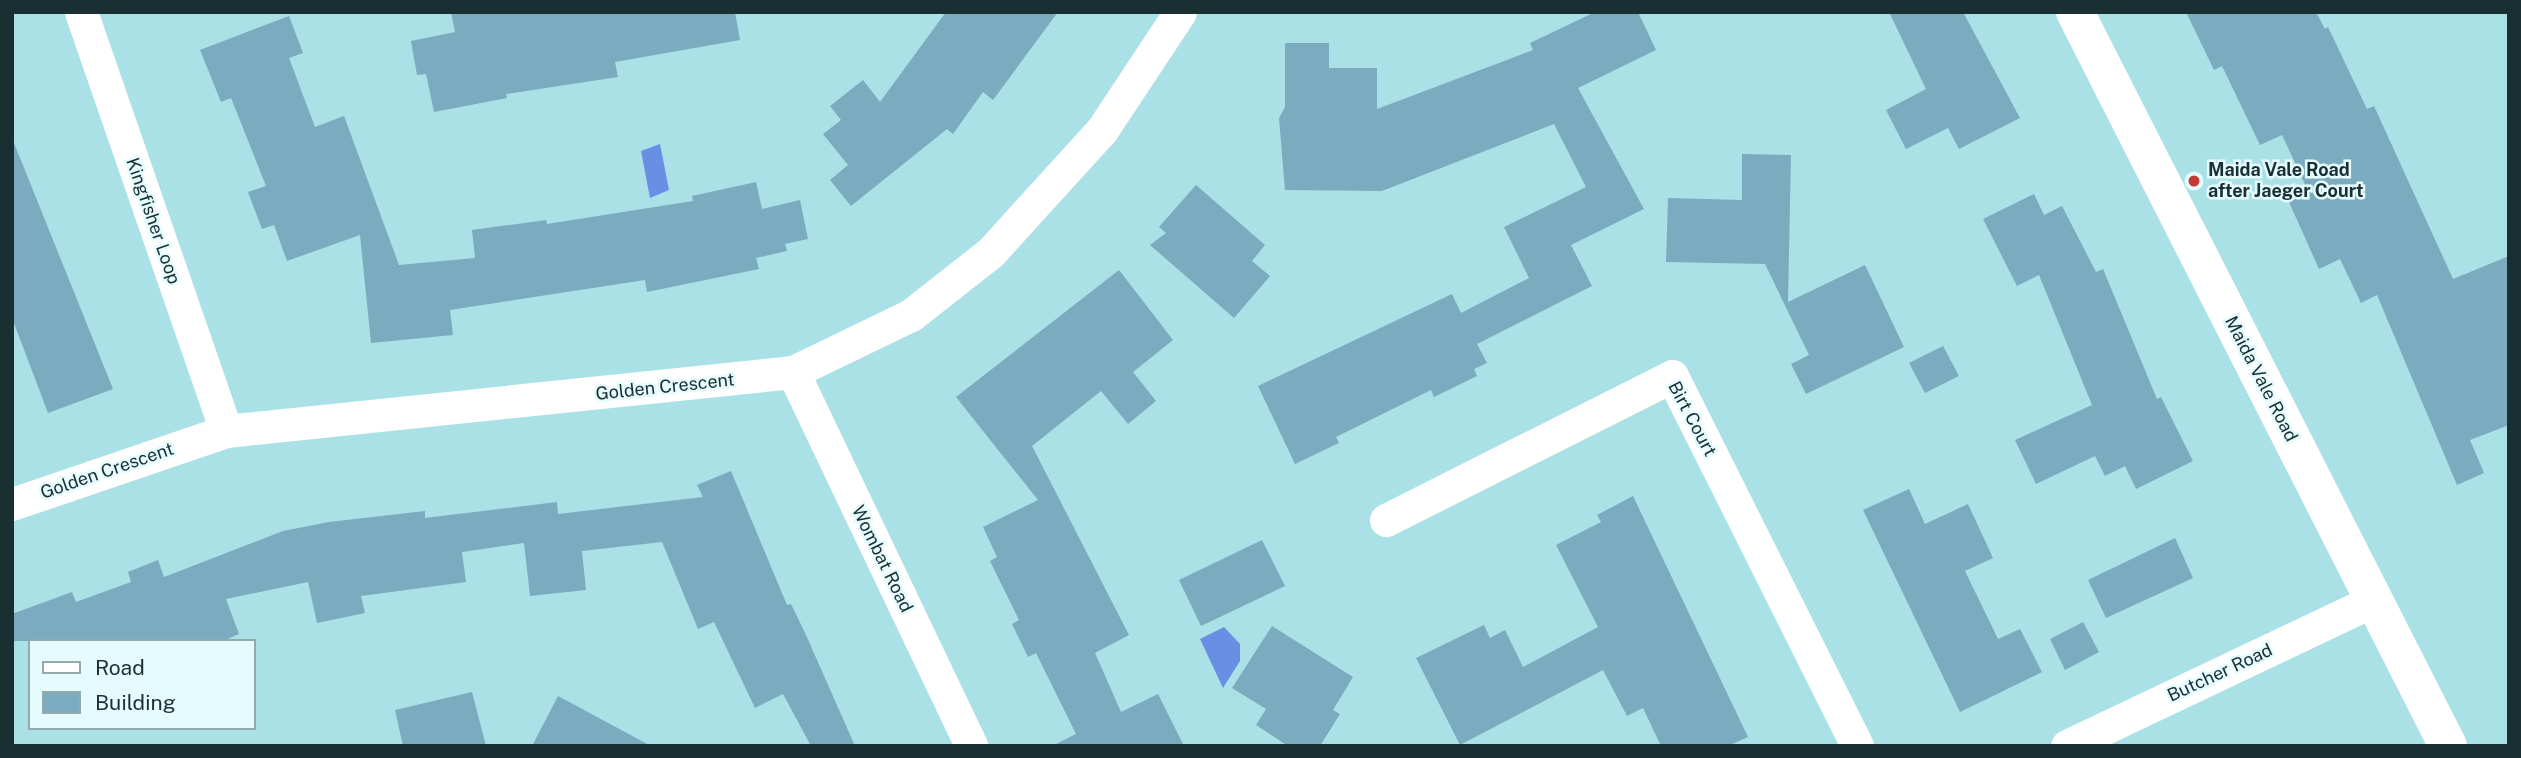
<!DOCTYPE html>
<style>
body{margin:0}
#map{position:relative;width:2521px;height:758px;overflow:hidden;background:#a9e1e7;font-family:"Public Sans",sans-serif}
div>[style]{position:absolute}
.water>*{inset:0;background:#698fe5}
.building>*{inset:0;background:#7babbe}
.street>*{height:33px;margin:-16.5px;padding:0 16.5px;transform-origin:16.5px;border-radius:16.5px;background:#fff}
.secondary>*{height:38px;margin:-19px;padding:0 19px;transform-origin:19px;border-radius:19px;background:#fff}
.dots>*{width:19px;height:19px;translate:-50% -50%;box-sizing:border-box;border:4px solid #e5fbfd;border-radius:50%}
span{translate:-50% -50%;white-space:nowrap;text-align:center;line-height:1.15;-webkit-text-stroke:5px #e5fbfd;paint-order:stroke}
.poi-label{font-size:18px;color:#192f32;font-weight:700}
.left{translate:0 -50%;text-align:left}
.street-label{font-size:18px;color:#192f32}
.frame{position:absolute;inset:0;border:14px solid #192f32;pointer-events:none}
.legend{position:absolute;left:28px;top:639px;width:228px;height:91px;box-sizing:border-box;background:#e5fbfd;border:2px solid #93a9ac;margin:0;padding:9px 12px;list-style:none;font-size:21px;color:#192f32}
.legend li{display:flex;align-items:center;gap:14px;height:35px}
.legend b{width:35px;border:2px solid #93a9ac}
</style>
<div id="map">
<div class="water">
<div style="clip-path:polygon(660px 144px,669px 190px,650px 198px,641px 151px)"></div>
<div style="clip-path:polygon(1224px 627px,1240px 644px,1240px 661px,1223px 688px,1200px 639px)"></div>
</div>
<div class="building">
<div style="clip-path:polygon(451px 12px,735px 12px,740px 40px,615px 62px,618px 77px,506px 94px,507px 98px,434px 112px,426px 74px,417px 75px,411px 41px,455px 32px)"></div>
<div style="clip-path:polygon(946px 12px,1058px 12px,993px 100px,983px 92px,953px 134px,947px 129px,851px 206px,830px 180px,848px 165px,823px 134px,841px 120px,830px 106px,863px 80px,880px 102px)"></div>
<div style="clip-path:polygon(1595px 12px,1638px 12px,1656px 50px,1578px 88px,1644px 209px,1571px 245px,1592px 286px,1477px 344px,1487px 363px,1474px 369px,1477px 376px,1434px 397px,1431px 390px,1336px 437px,1339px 443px,1295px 464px,1258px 386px,1452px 294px,1461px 313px,1529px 278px,1504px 227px,1586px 187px,1554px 124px,1382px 191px,1285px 190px,1279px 118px,1285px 107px,1285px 43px,1329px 43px,1329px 68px,1377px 68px,1377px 109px,1533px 50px,1530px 43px)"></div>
<div style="clip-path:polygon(1889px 12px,1963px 12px,2020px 118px,1959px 149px,1948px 128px,1906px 149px,1886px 110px,1926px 89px)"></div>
<div style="clip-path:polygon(2186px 12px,2316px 12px,2325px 29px,2328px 27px,2367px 109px,2374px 106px,2453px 279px,2509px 256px,2509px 425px,2470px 440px,2484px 473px,2457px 485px,2377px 295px,2361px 303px,2340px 259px,2319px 269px,2289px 202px,2309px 193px,2282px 135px,2260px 145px,2222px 66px,2214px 70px)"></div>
<div style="clip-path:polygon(289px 16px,303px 53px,289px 58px,315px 127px,344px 116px,399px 265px,475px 258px,472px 230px,546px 220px,547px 224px,693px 201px,692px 196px,756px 182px,762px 209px,800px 200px,808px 239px,785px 244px,787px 251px,756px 258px,759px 269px,647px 292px,645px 280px,450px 310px,453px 335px,371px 343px,360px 235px,287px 261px,274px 225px,262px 229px,248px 192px,266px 186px,231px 98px,221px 102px,200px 50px)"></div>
<div style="clip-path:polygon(12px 138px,113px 389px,48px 413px,12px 318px)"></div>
<div style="clip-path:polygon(1742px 154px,1791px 155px,1788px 302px,1865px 265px,1904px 347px,1806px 394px,1791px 364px,1809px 355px,1765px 264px,1666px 262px,1668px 198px,1742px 200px)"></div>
<div style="clip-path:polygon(1196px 185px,1265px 245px,1252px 261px,1270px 276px,1234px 318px,1150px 245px,1166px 233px,1159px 227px)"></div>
<div style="clip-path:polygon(2034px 194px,2044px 215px,2062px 206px,2096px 272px,2103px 269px,2157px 399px,2161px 397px,2193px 461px,2136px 489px,2125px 466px,2105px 476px,2095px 456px,2036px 484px,2015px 440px,2092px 405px,2039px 275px,2017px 286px,1983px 219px)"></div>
<div style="clip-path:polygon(1119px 270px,1173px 340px,1133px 372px,1156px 401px,1128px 424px,1101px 391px,1032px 446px,1129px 635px,1095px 653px,1121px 712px,1158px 694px,1184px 746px,1052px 746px,1076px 734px,1036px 653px,1028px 657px,1012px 624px,1019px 620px,990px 561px,997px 557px,983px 527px,1038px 500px,956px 397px)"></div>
<div style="clip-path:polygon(1943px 346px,1959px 376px,1925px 393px,1909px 363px)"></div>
<div style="clip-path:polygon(731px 471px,787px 605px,791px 604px,806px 635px,855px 746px,811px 746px,783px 694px,755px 708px,714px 622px,698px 629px,662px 542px,582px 551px,586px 590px,530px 596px,524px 543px,462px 552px,466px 582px,361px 596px,365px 613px,317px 623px,308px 582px,226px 599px,239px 634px,223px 641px,12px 641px,12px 614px,72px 592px,76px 602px,131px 582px,128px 572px,158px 560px,164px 577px,283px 531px,329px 522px,425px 511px,425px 518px,557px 502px,558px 514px,703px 497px,697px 485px)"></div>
<div style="clip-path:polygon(1909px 489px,1925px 524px,1968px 504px,1993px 558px,1965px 571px,1998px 639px,2020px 629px,2042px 672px,1960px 712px,1863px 510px)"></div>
<div style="clip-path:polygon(1633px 496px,1748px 737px,1728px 746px,1661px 746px,1643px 708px,1627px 716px,1603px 670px,1460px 745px,1416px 658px,1484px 625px,1490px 638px,1505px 630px,1523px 667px,1598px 627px,1556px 545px,1601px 522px,1597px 515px)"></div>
<div style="clip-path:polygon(2175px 538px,2193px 578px,2106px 618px,2088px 580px)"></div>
<div style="clip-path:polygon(1262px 540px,1285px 586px,1201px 626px,1179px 580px)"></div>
<div style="clip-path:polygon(2083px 622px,2099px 652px,2065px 670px,2050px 639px)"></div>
<div style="clip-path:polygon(1272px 626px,1353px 677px,1333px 710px,1340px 714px,1320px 746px,1288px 746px,1256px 725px,1266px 709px,1232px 688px)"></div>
<div style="clip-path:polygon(472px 692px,486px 746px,403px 746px,395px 710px)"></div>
<div style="clip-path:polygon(558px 696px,651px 746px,532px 746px)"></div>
</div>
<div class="street">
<div style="left:81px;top:12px;width:443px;rotate:70.9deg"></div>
<div style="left:793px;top:372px;width:414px;rotate:64.5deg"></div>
<div style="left:12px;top:504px;width:226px;rotate:-18.8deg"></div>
<div style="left:226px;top:431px;width:570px;rotate:-5.94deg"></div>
<div style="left:793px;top:372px;width:131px;rotate:-25.8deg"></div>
<div style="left:911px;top:315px;width:102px;rotate:-38.2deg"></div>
<div style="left:991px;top:252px;width:165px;rotate:-47.7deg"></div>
<div style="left:1102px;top:130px;width:141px;rotate:-56.5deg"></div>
<div style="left:1386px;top:520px;width:320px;rotate:-26.7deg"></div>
<div style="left:1672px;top:376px;width:414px;rotate:63.4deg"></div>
<div style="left:2067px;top:746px;width:340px;rotate:-25.4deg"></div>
</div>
<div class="secondary">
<div style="left:2075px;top:12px;width:823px;rotate:63.06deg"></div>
</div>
<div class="dots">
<div style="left:2194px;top:181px;background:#c63738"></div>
</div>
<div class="poi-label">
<span class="left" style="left:2208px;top:181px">Maida Vale Road<br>after Jaeger Court</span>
</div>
<div class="street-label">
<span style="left:153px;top:221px;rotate:71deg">Kingfisher Loop</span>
<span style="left:2261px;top:379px;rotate:63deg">Maida Vale Road</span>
<span style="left:665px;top:387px;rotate:-6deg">Golden Crescent</span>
<span style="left:1692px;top:419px;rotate:62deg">Birt Court</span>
<span style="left:107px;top:471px;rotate:-19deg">Golden Crescent</span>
<span style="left:882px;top:559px;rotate:64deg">Wombat Road</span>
<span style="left:2220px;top:673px;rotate:-25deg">Butcher Road</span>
</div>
<div class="frame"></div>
<ul class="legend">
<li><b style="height:9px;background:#fff"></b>Road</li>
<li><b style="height:19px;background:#7babbe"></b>Building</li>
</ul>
</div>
